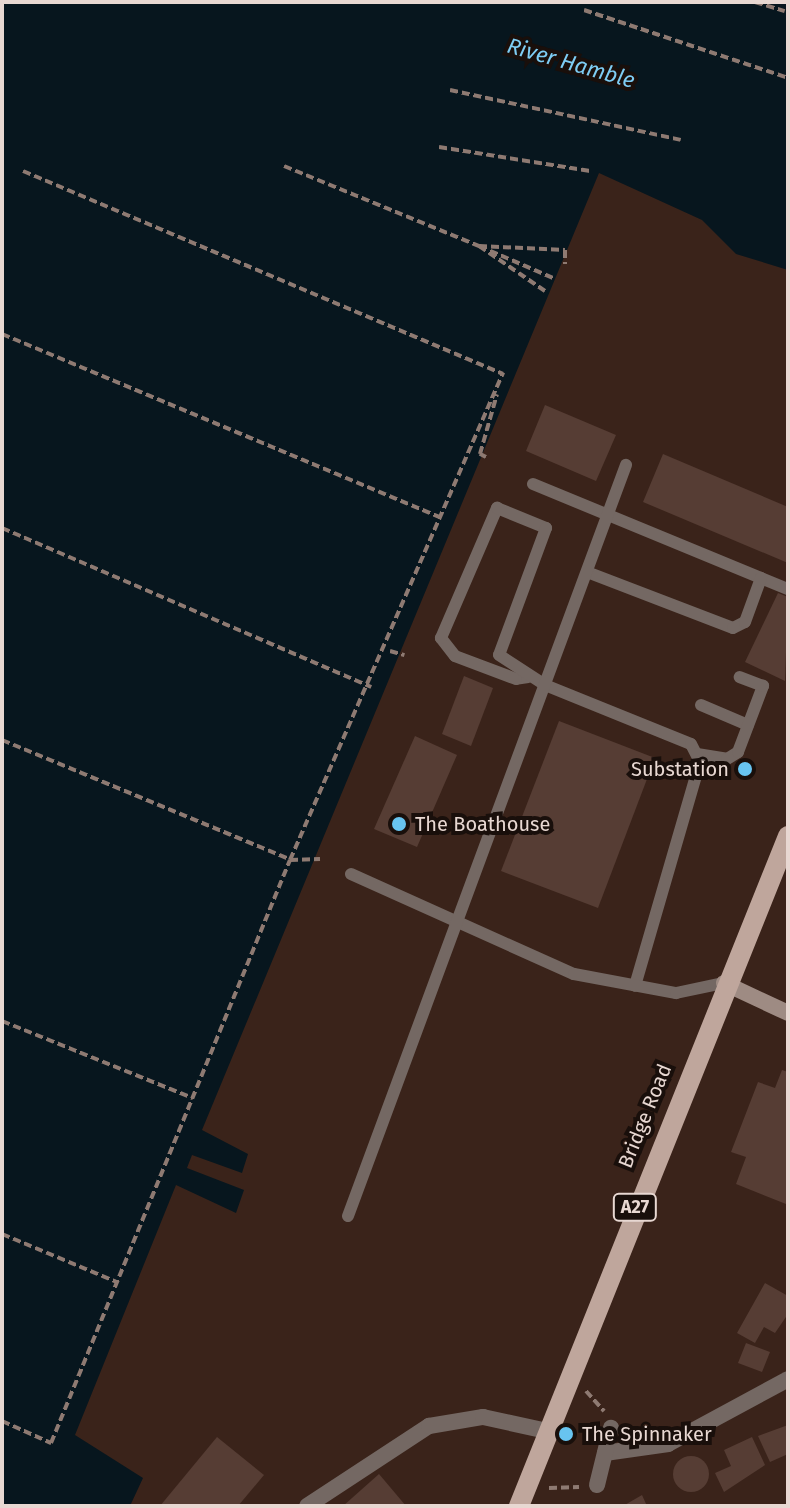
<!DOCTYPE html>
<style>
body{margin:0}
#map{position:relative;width:790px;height:1508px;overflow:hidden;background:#3a231a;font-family:"Fira Sans",sans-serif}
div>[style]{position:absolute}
.water>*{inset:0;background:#07161e}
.building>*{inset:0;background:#563d34}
.round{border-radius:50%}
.path>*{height:4px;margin-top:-2px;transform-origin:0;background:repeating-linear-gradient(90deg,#8e7a72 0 8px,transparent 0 12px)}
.lane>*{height:12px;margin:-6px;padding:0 6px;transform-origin:6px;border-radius:6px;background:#746863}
.street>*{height:16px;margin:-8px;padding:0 8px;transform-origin:8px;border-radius:8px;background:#746863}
.secondary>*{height:16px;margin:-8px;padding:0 8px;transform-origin:8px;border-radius:8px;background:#9e8b83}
.primary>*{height:20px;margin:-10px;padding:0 10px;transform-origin:10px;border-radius:10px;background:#bfa69c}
.dots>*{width:22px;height:22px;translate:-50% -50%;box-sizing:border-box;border:4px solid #190f0b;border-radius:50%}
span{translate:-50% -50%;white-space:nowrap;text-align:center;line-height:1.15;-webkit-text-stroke:8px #190f0b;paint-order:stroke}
.shield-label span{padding:2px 6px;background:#190f0b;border:2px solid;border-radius:6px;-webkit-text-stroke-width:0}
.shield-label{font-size:18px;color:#e8d8d2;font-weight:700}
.poi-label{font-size:20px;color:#e8d8d2}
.right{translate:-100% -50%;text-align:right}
.left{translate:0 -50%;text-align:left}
.street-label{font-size:20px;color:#e8d8d2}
.water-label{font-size:22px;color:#7ecdf4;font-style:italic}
.frame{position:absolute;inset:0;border:4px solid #e8d8d2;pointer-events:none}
</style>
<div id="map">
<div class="water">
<div style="clip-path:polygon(2px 2px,788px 2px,788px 270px,736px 254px,702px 220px,599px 173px,202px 1130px,248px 1154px,242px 1173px,192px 1155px,187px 1168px,244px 1190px,236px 1213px,176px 1185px,75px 1435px,143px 1478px,130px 1506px,2px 1506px)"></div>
</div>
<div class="building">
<div style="clip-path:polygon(545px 405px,616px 435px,596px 481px,526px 451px)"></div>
<div style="clip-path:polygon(663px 454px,788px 507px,788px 563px,643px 502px)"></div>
<div style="clip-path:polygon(778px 593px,788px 597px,785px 681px,745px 662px)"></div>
<div style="clip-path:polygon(464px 676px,493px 688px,471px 746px,442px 734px)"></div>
<div style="clip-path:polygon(559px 721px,655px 758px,598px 908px,501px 871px)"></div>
<div style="clip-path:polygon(415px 736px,457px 755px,417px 847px,374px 829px)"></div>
<div style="clip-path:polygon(740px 762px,753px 766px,750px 776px,737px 772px)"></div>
<div style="clip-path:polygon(782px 1070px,788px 1072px,786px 1204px,736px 1184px,746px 1157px,731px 1152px,758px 1082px,775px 1088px)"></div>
<div style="clip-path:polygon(765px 1283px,788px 1296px,788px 1314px,775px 1333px,764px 1327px,755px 1343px,737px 1333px)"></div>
<div style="clip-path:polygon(746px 1343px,770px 1352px,762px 1372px,738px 1363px)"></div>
<div style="clip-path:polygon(788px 1425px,788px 1454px,770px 1462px,758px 1436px)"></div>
<div style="clip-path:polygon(217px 1437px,264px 1475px,238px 1506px,160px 1506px)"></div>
<div style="clip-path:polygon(752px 1437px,765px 1465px,724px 1492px,715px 1473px,731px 1466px,724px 1450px)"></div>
<div class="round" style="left:673px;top:1456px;width:36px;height:36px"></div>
<div style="clip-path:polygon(379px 1474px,406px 1506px,343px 1506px)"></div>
<div style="clip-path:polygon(642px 1495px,647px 1506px,659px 1506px,623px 1506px)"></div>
</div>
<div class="path">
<div style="left:755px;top:2px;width:31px;rotate:17deg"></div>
<div style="left:584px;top:10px;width:215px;rotate:18.4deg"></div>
<div style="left:450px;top:90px;width:236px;rotate:12.2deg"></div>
<div style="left:439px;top:147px;width:153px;rotate:9deg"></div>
<div style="left:284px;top:166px;width:211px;rotate:22.3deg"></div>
<div style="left:479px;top:246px;width:86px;rotate:2.7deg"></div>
<div style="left:565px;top:250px;width:14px;rotate:90deg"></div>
<div style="left:23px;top:171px;width:521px;rotate:22.92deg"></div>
<div style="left:545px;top:291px;width:80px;rotate:-145.7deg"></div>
<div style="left:479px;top:246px;width:81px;rotate:23.4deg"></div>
<div style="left:2px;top:334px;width:479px;rotate:22.7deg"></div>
<div style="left:486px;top:457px;width:7px;rotate:-153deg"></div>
<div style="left:480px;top:454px;width:62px;rotate:-74.2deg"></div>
<div style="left:2px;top:528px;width:402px;rotate:23.3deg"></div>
<div style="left:390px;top:651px;width:15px;rotate:16deg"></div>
<div style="left:2px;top:740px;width:313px;rotate:22.5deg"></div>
<div style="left:290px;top:860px;width:30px;rotate:-2deg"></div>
<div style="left:2px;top:1021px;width:206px;rotate:22deg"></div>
<div style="left:2px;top:1234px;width:125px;rotate:22.7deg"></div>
<div style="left:586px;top:1391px;width:27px;rotate:48deg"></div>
<div style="left:2px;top:1421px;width:54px;rotate:24.2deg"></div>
<div style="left:51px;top:1443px;width:630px;rotate:-67.71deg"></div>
<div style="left:290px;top:860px;width:532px;rotate:-66.38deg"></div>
<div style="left:549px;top:1488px;width:30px;rotate:-2deg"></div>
</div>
<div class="lane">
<div style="left:533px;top:484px;width:276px;rotate:22.4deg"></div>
<div style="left:587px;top:572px;width:156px;rotate:21deg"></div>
<div style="left:733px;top:628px;width:13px;rotate:-27deg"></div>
<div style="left:745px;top:622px;width:47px;rotate:-70deg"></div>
<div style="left:528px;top:677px;width:12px;rotate:171deg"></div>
<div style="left:516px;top:679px;width:65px;rotate:-159.3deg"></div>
<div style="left:455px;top:656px;width:23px;rotate:-128deg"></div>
<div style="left:441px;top:638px;width:142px;rotate:-66.7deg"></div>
<div style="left:497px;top:508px;width:53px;rotate:22.2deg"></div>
<div style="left:546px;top:528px;width:135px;rotate:110.3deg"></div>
<div style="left:499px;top:655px;width:55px;rotate:33.1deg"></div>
<div style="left:545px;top:685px;width:157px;rotate:22deg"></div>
<div style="left:691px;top:744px;width:20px;rotate:63deg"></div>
<div style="left:700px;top:762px;width:233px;rotate:106.2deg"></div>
<div style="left:701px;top:705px;width:51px;rotate:23.1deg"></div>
<div style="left:697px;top:754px;width:30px;rotate:9deg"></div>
<div style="left:727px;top:759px;width:13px;rotate:-32deg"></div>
<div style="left:738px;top:752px;width:71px;rotate:-69.3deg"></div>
<div style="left:763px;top:686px;width:25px;rotate:-159deg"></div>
<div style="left:351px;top:874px;width:244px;rotate:24.2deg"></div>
<div style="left:574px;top:974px;width:104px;rotate:10.6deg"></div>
<div style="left:676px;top:993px;width:49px;rotate:-11.8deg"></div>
<div style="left:348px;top:1216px;width:801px;rotate:-69.69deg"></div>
</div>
<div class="street">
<div style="left:605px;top:1453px;width:64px;rotate:-8.1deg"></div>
<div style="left:668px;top:1444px;width:136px;rotate:-28.4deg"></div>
<div style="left:597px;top:1485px;width:59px;rotate:-76.2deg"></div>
<div style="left:307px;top:1506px;width:146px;rotate:-33.3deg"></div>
<div style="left:429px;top:1426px;width:55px;rotate:-9.5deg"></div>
<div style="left:483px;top:1417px;width:66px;rotate:12.3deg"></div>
</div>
<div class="secondary">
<div style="left:724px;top:983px;width:71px;rotate:25.1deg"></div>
</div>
<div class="primary">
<div style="left:519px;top:1506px;width:722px;rotate:-68.12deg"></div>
</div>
<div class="dots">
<div style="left:745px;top:769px;background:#68c4f0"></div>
<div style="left:399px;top:824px;background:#68c4f0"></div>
<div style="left:566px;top:1434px;background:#68c4f0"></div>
</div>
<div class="shield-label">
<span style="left:635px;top:1207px">A27</span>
</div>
<div class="poi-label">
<span class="right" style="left:729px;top:769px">Substation</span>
<span class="left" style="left:415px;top:824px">The Boathouse</span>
<span class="left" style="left:582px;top:1434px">The Spinnaker</span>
</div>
<div class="street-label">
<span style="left:645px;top:1116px;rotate:-68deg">Bridge Road</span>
</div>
<div class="water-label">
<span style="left:571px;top:63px;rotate:16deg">River Hamble</span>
</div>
<div class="frame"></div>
</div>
